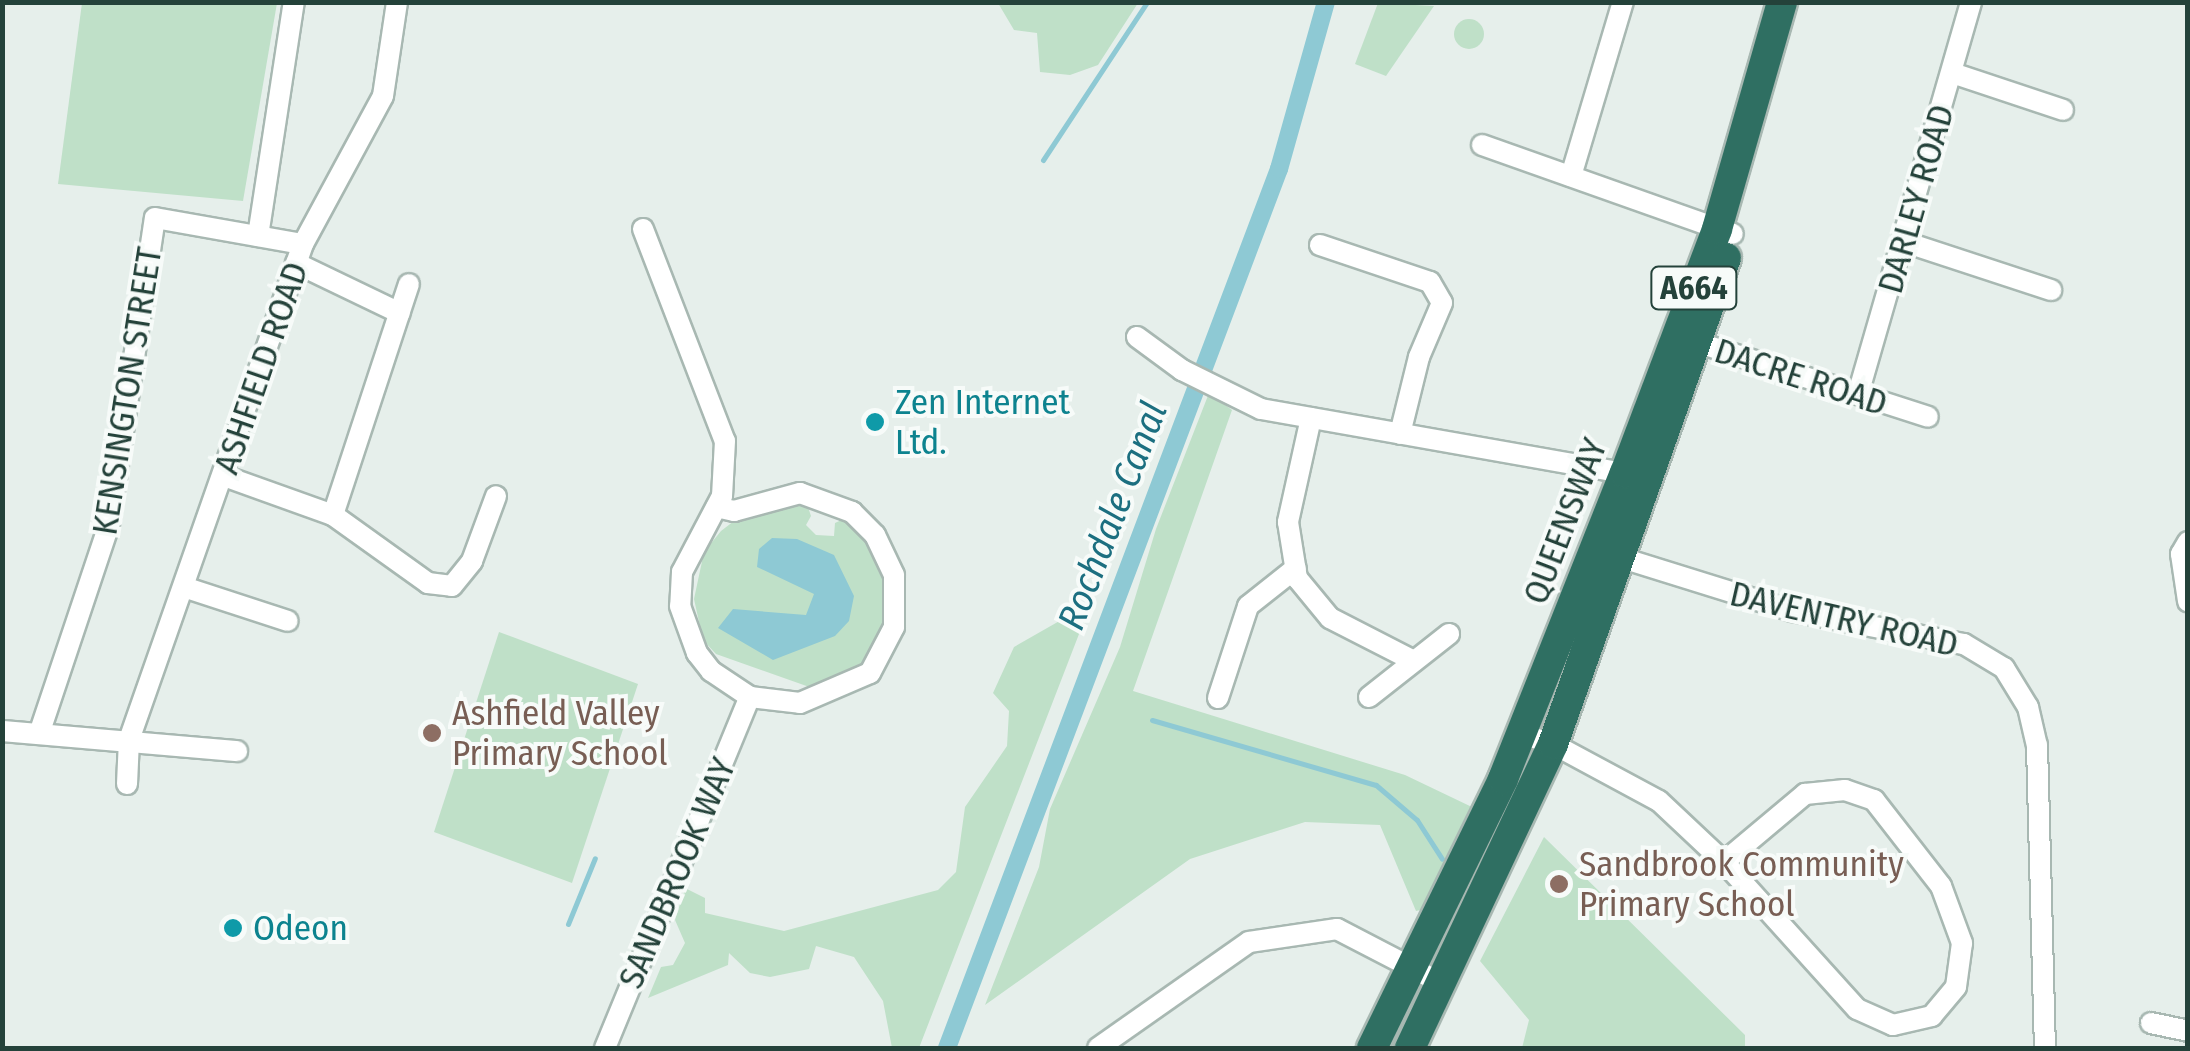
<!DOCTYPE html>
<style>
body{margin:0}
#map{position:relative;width:2190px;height:1051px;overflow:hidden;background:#e6efeb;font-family:"Fira Sans Condensed",sans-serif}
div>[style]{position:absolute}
.green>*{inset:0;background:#bfe0c8}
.round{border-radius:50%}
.water>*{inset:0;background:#8ec9d4}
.stream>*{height:5px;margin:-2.5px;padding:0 2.5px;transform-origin:2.5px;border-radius:2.5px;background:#8ec9d4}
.canal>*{height:18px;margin:-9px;padding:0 9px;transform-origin:9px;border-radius:9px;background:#8ec9d4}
.roads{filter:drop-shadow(2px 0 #a8b8b2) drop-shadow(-2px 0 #a8b8b2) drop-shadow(0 2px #a8b8b2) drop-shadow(0 -2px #a8b8b2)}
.street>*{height:20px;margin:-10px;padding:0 10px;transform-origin:10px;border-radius:10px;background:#fff}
.highway>*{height:30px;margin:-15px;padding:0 15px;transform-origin:15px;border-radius:15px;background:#2f6f62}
.dots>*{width:28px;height:28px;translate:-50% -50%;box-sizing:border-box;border:5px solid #f7fbf9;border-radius:50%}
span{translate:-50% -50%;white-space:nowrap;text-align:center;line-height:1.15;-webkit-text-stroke:8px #f7fbf9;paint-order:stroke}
.shield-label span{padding:2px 8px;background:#f7fbf9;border:2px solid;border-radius:8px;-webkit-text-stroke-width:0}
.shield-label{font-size:32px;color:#24423a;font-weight:700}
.street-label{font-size:35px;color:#24423a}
.culture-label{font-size:35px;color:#0d838f}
.left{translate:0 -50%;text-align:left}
.education-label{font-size:35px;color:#785e54}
.water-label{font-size:38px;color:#1c6f80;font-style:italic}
.frame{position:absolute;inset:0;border:5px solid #24423a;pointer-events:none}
</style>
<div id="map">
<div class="green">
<div style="clip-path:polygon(82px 3px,277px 3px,243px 201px,58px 184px)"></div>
<div style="clip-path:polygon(998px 3px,998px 2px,1138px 3px,1098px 65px,1070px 75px,1040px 72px,1037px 33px,1014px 30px)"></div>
<div style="clip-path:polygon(1378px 3px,1434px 6px,1386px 76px,1355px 64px)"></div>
<div class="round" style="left:1454px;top:19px;width:30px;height:30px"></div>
<div style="clip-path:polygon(1209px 393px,1232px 410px,1133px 691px,1405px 775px,1474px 808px,1425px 909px,1416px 911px,1380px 825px,1305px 822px,1190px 859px,985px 1005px,1039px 867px,1050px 809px,1120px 647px,1156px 529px)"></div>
<div style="clip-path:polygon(806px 501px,811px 516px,806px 525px,816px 535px,834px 536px,835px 523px,848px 517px,887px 576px,883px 627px,868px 660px,844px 679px,815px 689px,716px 654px,703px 640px,694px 599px,704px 552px,721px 531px,747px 511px)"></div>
<div style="clip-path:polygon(1091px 603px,919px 1048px,892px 1048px,883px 1001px,854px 957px,816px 946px,809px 969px,770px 977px,750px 973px,729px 953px,728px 965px,648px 998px,661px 967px,673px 965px,685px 943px,675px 920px,685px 888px,705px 898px,705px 913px,784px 931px,938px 890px,956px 872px,965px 807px,1007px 746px,1009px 711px,993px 693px,1014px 647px)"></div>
<div style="clip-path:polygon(499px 632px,638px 684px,572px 883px,434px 832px)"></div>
<div style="clip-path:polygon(1544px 837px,1745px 1035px,1745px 1048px,1522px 1048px,1529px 1020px,1480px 961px)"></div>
</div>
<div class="water">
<div style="clip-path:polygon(772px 538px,797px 539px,834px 555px,854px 596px,849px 621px,835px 636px,773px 660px,718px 628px,733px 609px,806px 615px,814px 594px,757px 567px,759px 549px)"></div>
</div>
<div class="stream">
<div style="left:1043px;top:160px;width:189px;rotate:-56.6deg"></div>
<div style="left:1152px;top:720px;width:233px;rotate:16.2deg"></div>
<div style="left:1376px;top:785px;width:54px;rotate:40.5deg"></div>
<div style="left:1417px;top:820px;width:46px;rotate:57.3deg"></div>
<div style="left:568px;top:924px;width:71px;rotate:-67.8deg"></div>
</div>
<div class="canal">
<div style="left:947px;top:1048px;width:940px;rotate:-69.31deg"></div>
<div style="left:1279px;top:169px;width:173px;rotate:-74.3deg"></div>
</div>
<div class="roads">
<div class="street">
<div style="left:1952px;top:73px;width:117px;rotate:18.4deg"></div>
<div style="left:1482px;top:145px;width:266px;rotate:19.5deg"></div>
<div style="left:1571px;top:176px;width:182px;rotate:-73.4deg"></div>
<div style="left:643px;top:229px;width:227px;rotate:68.9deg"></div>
<div style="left:725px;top:441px;width:55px;rotate:93.1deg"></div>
<div style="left:722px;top:496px;width:86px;rotate:117.8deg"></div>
<div style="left:682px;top:572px;width:34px;rotate:93deg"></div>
<div style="left:680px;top:606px;width:50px;rotate:70.1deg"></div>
<div style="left:697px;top:653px;width:23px;rotate:52deg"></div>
<div style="left:711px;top:671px;width:47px;rotate:33.7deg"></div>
<div style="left:750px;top:697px;width:50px;rotate:6.8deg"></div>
<div style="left:800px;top:703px;width:76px;rotate:-23.2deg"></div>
<div style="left:870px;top:673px;width:52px;rotate:-62.4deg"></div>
<div style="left:894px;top:627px;width:52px;rotate:-90deg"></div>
<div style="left:894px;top:575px;width:44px;rotate:-115.4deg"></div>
<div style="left:875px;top:535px;width:33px;rotate:-135deg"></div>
<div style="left:852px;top:512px;width:55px;rotate:-159.9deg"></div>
<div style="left:800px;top:493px;width:68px;rotate:164.7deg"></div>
<div style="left:734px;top:511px;width:18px;rotate:-167deg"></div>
<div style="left:258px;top:236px;width:237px;rotate:-81.3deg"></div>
<div style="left:1905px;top:242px;width:154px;rotate:18.2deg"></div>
<div style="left:1320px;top:245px;width:116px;rotate:18.6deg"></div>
<div style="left:1430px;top:282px;width:24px;rotate:60deg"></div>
<div style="left:1442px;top:303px;width:59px;rotate:113.1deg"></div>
<div style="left:1419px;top:357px;width:79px;rotate:103.9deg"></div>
<div style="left:296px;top:263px;width:115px;rotate:25.7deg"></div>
<div style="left:1137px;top:337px;width:56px;rotate:36.3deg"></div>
<div style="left:1182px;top:370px;width:88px;rotate:26.3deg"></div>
<div style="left:1261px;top:409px;width:379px;rotate:10deg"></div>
<div style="left:1687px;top:339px;width:253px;rotate:17.9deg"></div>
<div style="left:1858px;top:394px;width:408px;rotate:-73.9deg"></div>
<div style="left:1311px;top:418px;width:107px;rotate:102.5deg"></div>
<div style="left:1288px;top:522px;width:57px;rotate:80.9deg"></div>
<div style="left:1297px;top:578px;width:52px;rotate:50.5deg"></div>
<div style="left:1330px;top:618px;width:94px;rotate:27.1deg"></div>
<div style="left:224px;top:476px;width:116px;rotate:19.7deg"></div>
<div style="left:333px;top:515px;width:117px;rotate:35.6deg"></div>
<div style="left:428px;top:583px;width:24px;rotate:7deg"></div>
<div style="left:452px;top:586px;width:32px;rotate:-51deg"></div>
<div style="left:472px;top:561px;width:69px;rotate:-69.7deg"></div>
<div style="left:333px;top:515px;width:243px;rotate:-71.8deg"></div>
<div style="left:2188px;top:542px;width:14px;rotate:120deg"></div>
<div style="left:2181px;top:554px;width:48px;rotate:81.5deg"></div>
<div style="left:1609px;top:554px;width:192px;rotate:17.3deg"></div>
<div style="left:1792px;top:611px;width:175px;rotate:10.9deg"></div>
<div style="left:1964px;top:644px;width:47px;rotate:31deg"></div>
<div style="left:2004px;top:668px;width:46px;rotate:58.4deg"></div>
<div style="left:2028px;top:707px;width:39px;rotate:77deg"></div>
<div style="left:2037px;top:745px;width:303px;rotate:88.5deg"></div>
<div style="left:184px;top:587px;width:109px;rotate:18.1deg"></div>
<div style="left:1369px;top:697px;width:102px;rotate:-38.2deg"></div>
<div style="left:1218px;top:698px;width:97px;rotate:-71.9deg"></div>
<div style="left:1248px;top:606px;width:61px;rotate:-38.4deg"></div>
<div style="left:2px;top:731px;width:236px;rotate:4.9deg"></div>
<div style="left:39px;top:734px;width:220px;rotate:-71.5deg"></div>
<div style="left:109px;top:525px;width:310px;rotate:-81.5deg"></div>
<div style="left:155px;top:218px;width:150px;rotate:10deg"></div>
<div style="left:1521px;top:734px;width:34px;rotate:17deg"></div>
<div style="left:1553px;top:744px;width:120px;rotate:28.3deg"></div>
<div style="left:1659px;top:801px;width:89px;rotate:43.2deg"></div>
<div style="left:1724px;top:862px;width:106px;rotate:-40deg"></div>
<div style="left:1805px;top:794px;width:40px;rotate:-5.7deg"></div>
<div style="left:1845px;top:790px;width:31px;rotate:19deg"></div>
<div style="left:1874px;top:800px;width:109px;rotate:52.1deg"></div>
<div style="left:1941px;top:886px;width:61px;rotate:69.8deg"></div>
<div style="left:1962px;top:943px;width:44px;rotate:97.8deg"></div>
<div style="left:1956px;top:987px;width:38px;rotate:130deg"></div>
<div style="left:1932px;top:1016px;width:40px;rotate:167deg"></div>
<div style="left:1893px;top:1025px;width:39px;rotate:-156deg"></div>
<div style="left:1857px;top:1009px;width:198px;rotate:-132.1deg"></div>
<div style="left:127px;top:784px;width:44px;rotate:-87.4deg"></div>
<div style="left:129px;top:740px;width:526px;rotate:-70.67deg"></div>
<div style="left:303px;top:244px;width:168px;rotate:-61.6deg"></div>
<div style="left:383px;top:96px;width:95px;rotate:-81.5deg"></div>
<div style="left:2151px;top:1023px;width:38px;rotate:12deg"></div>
<div style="left:605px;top:1048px;width:380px;rotate:-67.6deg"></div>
<div style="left:1098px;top:1048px;width:184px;rotate:-35.1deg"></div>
<div style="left:1249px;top:942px;width:89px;rotate:-8.4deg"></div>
<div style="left:1337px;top:929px;width:117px;rotate:27.4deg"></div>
</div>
<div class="highway">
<div style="left:1372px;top:1048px;width:299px;rotate:-64deg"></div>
<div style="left:1503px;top:779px;width:329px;rotate:-68.3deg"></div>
<div style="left:1625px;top:473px;width:261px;rotate:-69.3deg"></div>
<div style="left:1717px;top:229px;width:236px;rotate:-74deg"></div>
<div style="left:1410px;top:1048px;width:336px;rotate:-64.8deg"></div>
<div style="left:1553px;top:744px;width:516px;rotate:-70.41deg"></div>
</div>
</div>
<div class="dots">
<div style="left:875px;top:422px;background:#0f9aa8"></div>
<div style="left:432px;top:733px;background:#8d6e63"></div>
<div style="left:1559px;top:884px;background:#8d6e63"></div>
<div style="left:233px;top:928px;background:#0f9aa8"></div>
</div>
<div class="shield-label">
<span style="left:1694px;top:288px">A664</span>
</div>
<div class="street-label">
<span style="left:1916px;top:199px;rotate:-74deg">DARLEY ROAD</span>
<span style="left:261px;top:368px;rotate:-71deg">ASHFIELD ROAD</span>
<span style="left:1801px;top:377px;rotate:18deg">DACRE ROAD</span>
<span style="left:127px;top:391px;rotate:-81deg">KENSINGTON STREET</span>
<span style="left:1565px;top:521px;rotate:-69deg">QUEENSWAY</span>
<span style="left:1844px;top:619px;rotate:13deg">DAVENTRY ROAD</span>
<span style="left:677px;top:873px;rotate:-67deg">SANDBROOK WAY</span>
</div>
<div class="culture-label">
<span class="left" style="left:895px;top:422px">Zen Internet<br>Ltd.</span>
<span class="left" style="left:253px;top:928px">Odeon</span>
</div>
<div class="education-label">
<span class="left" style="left:452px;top:733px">Ashfield Valley<br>Primary School</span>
<span class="left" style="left:1579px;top:884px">Sandbrook Community<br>Primary School</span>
</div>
<div class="water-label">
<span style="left:1113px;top:516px;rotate:-69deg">Rochdale Canal</span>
</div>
<div class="frame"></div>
</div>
